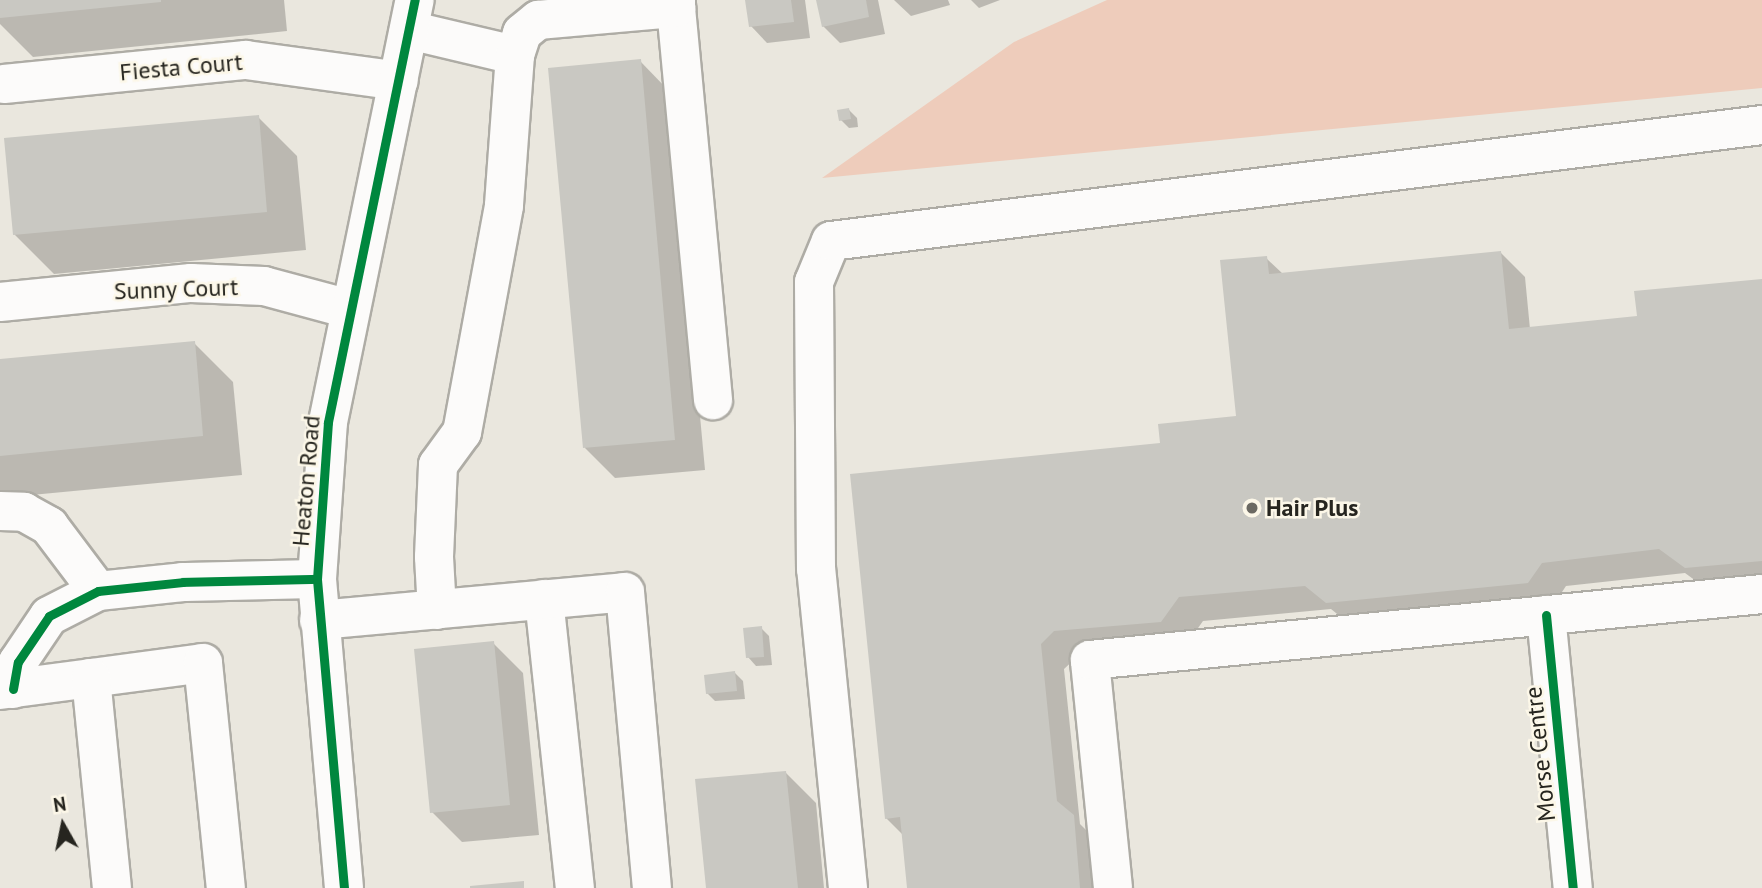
<!DOCTYPE html>
<style>
body{margin:0}
#map{position:relative;width:1762px;height:888px;overflow:hidden;background:#eae7de;font-family:"PT Sans",sans-serif}
div>[style]{position:absolute}
.green>*{inset:0;background:#ecb}
.shadow>*{inset:0;background:#0003}
.building>*{inset:0;background:#c9c8c2}
.roads{filter:drop-shadow(2px 0 #aeaca5) drop-shadow(-2px 0 #aeaca5) drop-shadow(0 2px #aeaca5) drop-shadow(0 -2px #aeaca5)}
.minor>*{height:38px;margin:-19px;padding:0 19px;transform-origin:19px;border-radius:19px;background:#fcfbfa}
.cycleway>*{height:9px;margin:-4.5px;padding:0 4.5px;transform-origin:4.5px;border-radius:4.5px;background:#00873e}
.dots>*{width:19px;height:19px;translate:-50% -50%;box-sizing:border-box;border:4px solid #fcf7e8;border-radius:50%}
span{translate:-50% -50%;white-space:nowrap;text-align:center;line-height:1.15;-webkit-text-stroke:5px #fcf7e8;paint-order:stroke}
.street-label{font-size:24px;color:#26251f}
.poi-label{font-size:24px;color:#26251f;font-weight:700}
.left{translate:0 -50%;text-align:left}
.north{position:absolute;left:28px;top:790px;width:70px;height:70px;-webkit-text-stroke:5px #fcf7e8;paint-order:stroke;rotate:351deg;font-size:19px;font-weight:700;line-height:28px;text-align:center;color:#26251f}
.north::after{content:'';display:block;margin:auto;width:24px;height:32px;background:#26251f;clip-path:polygon(50% 0,100% 100%,50% 72%,0 100%)}
</style>
<div id="map">
<div class="green">
<div style="clip-path:polygon(1107px 0,1762px 0,1762px 88px,822px 178px,1014px 42px)"></div>
</div>
<div class="shadow">
<div style="clip-path:polygon(0 0,284px 0,287px 31px,33px 57px,0 24px)"></div>
<div style="clip-path:polygon(747px 0,805px 0,810px 38px,767px 43px,751px 26px)"></div>
<div style="clip-path:polygon(818px 0,878px 0,885px 34px,840px 43px,823px 26px)"></div>
<div style="clip-path:polygon(894px 0,948px 0,950px 5px,911px 16px)"></div>
<div style="clip-path:polygon(971px 0,1000px 0,979px 8px)"></div>
<div style="clip-path:polygon(640px 61px,670px 92px,705px 470px,615px 478px,585px 448px)"></div>
<div style="clip-path:polygon(849px 110px,857px 118px,858px 127px,849px 128px,841px 120px)"></div>
<div style="clip-path:polygon(258px 117px,297px 156px,306px 250px,54px 274px,14px 234px)"></div>
<div style="clip-path:polygon(1500px 252px,1525px 277px,1530px 329px,1639px 318px,1762px 280px,1762px 587px,1711px 592px,1685px 573px,1566px 586px,1552px 607px,1352px 626px,1331px 609px,1203px 621px,1186px 645px,1079px 655px,1064px 669px,1080px 824px,1097px 841px,1101px 888px,909px 888px,904px 836px,886px 818px,1162px 445px,1237px 418px,1266px 258px,1283px 274px)"></div>
<div style="clip-path:polygon(194px 343px,233px 382px,242px 475px,0 498px,0 361px)"></div>
<div style="clip-path:polygon(761px 628px,769px 636px,772px 665px,756px 666px,748px 657px)"></div>
<div style="clip-path:polygon(493px 643px,523px 673px,539px 835px,462px 842px,432px 812px)"></div>
<div style="clip-path:polygon(735px 673px,743px 681px,745px 699px,715px 701px,707px 693px)"></div>
<div style="clip-path:polygon(786px 773px,816px 803px,824px 888px,707px 888px)"></div>
</div>
<div class="building">
<div style="clip-path:polygon(0 0,161px 0,161px 2px,0 18px)"></div>
<div style="clip-path:polygon(745px 0,791px 0,794px 22px,749px 27px)"></div>
<div style="clip-path:polygon(816px 0,866px 0,869px 17px,822px 27px)"></div>
<div style="clip-path:polygon(641px 59px,675px 440px,583px 448px,548px 68px)"></div>
<div style="clip-path:polygon(849px 108px,851px 119px,839px 121px,837px 110px)"></div>
<div style="clip-path:polygon(259px 115px,267px 212px,13px 235px,4px 138px)"></div>
<div style="clip-path:polygon(1501px 251px,1509px 329px,1637px 316px,1634px 291px,1762px 279px,1762px 561px,1685px 568px,1659px 549px,1542px 563px,1528px 583px,1326px 603px,1305px 586px,1179px 597px,1161px 622px,1054px 631px,1041px 644px,1057px 801px,1074px 815px,1080px 888px,907px 888px,900px 817px,885px 819px,850px 474px,1160px 443px,1158px 424px,1236px 416px,1220px 260px,1267px 256px,1269px 274px)"></div>
<div style="clip-path:polygon(195px 341px,203px 436px,0 456px,0 359px)"></div>
<div style="clip-path:polygon(762px 626px,764px 657px,746px 658px,743px 628px)"></div>
<div style="clip-path:polygon(494px 641px,510px 805px,430px 813px,414px 649px)"></div>
<div style="clip-path:polygon(735px 671px,737px 691px,706px 694px,704px 675px)"></div>
<div style="clip-path:polygon(786px 771px,798px 888px,706px 888px,695px 779px)"></div>
<div style="clip-path:polygon(524px 881px,524px 888px,470px 888px,470px 886px)"></div>
</div>
<div class="roads">
<div class="minor">
<div style="left:676px;top:8px;width:394px;rotate:84.6deg"></div>
<div style="left:409px;top:30px;width:109px;rotate:13.3deg"></div>
<div style="left:515px;top:55px;width:151px;rotate:94.2deg"></div>
<div style="left:504px;top:206px;width:230px;rotate:100.5deg"></div>
<div style="left:462px;top:432px;width:41px;rotate:126deg"></div>
<div style="left:438px;top:465px;width:92px;rotate:92.5deg"></div>
<div style="left:434px;top:557px;width:53px;rotate:86.8deg"></div>
<div style="left:515px;top:55px;width:23px;rotate:-72deg"></div>
<div style="left:522px;top:33px;width:21px;rotate:-39deg"></div>
<div style="left:538px;top:20px;width:139px;rotate:-5deg"></div>
<div style="left:676px;top:8px;width:8px;rotate:-90deg"></div>
<div style="left:4px;top:84px;width:243px;rotate:-5.7deg"></div>
<div style="left:246px;top:60px;width:154px;rotate:7.8deg"></div>
<div style="left:0;top:302px;width:192px;rotate:-5.7deg"></div>
<div style="left:191px;top:283px;width:73px;rotate:2.4deg"></div>
<div style="left:264px;top:286px;width:88px;rotate:15.1deg"></div>
<div style="left:0;top:511px;width:24px;rotate:2deg"></div>
<div style="left:24px;top:512px;width:29px;rotate:29deg"></div>
<div style="left:49px;top:526px;width:81px;rotate:53deg"></div>
<div style="left:544px;top:599px;width:291px;rotate:83.9deg"></div>
<div style="left:1546px;top:615px;width:274px;rotate:84.4deg"></div>
<div style="left:319px;top:620px;width:307px;rotate:-5.2deg"></div>
<div style="left:625px;top:592px;width:297px;rotate:84.8deg"></div>
<div style="left:91px;top:678px;width:113px;rotate:-7.6deg"></div>
<div style="left:203px;top:663px;width:226px;rotate:84.2deg"></div>
<div style="left:13px;top:689px;width:27px;rotate:-80deg"></div>
<div style="left:18px;top:662px;width:55px;rotate:-56deg"></div>
<div style="left:49px;top:616px;width:55px;rotate:-27deg"></div>
<div style="left:98px;top:591px;width:85px;rotate:-6deg"></div>
<div style="left:183px;top:582px;width:134px;rotate:-1.3deg"></div>
<div style="left:0;top:690px;width:92px;rotate:-7.5deg"></div>
<div style="left:91px;top:678px;width:211px;rotate:84.3deg"></div>
<div style="left:344px;top:888px;width:310px;rotate:-95deg"></div>
<div style="left:317px;top:579px;width:157px;rotate:-86deg"></div>
<div style="left:328px;top:422px;width:431px;rotate:-78.4deg"></div>
<div style="left:848px;top:888px;width:321px;rotate:-95.7deg"></div>
<div style="left:816px;top:569px;width:287px;rotate:-90.4deg"></div>
<div style="left:814px;top:282px;width:44px;rotate:-67.5deg"></div>
<div style="left:831px;top:241px;width:938px;rotate:-7.1deg"></div>
<div style="left:1113px;top:888px;width:229px;rotate:-95.8deg"></div>
<div style="left:1090px;top:660px;width:675px;rotate:-5.61deg"></div>
</div>
</div>
<div class="cycleway">
<div style="left:1546px;top:615px;width:274px;rotate:84.4deg"></div>
<div style="left:13px;top:689px;width:27px;rotate:-80deg"></div>
<div style="left:18px;top:662px;width:55px;rotate:-56deg"></div>
<div style="left:49px;top:616px;width:55px;rotate:-27deg"></div>
<div style="left:98px;top:591px;width:85px;rotate:-6deg"></div>
<div style="left:183px;top:582px;width:134px;rotate:-1.3deg"></div>
<div style="left:344px;top:888px;width:310px;rotate:-95deg"></div>
<div style="left:317px;top:579px;width:157px;rotate:-86deg"></div>
<div style="left:328px;top:422px;width:431px;rotate:-78.4deg"></div>
</div>
<div class="dots">
<div style="left:1252px;top:508px;background:#6b6962"></div>
</div>
<div class="street-label">
<span style="left:181px;top:67px;rotate:-5deg">Fiesta Court</span>
<span style="left:176px;top:289px;rotate:-2deg">Sunny Court</span>
<span style="left:306px;top:481px;rotate:-85deg">Heaton Road</span>
<span style="left:1540px;top:754px;rotate:-96deg">Morse Centre</span>
</div>
<div class="poi-label">
<span class="left" style="left:1266px;top:508px">Hair Plus</span>
</div>
<div class="north">N</div>
</div>
